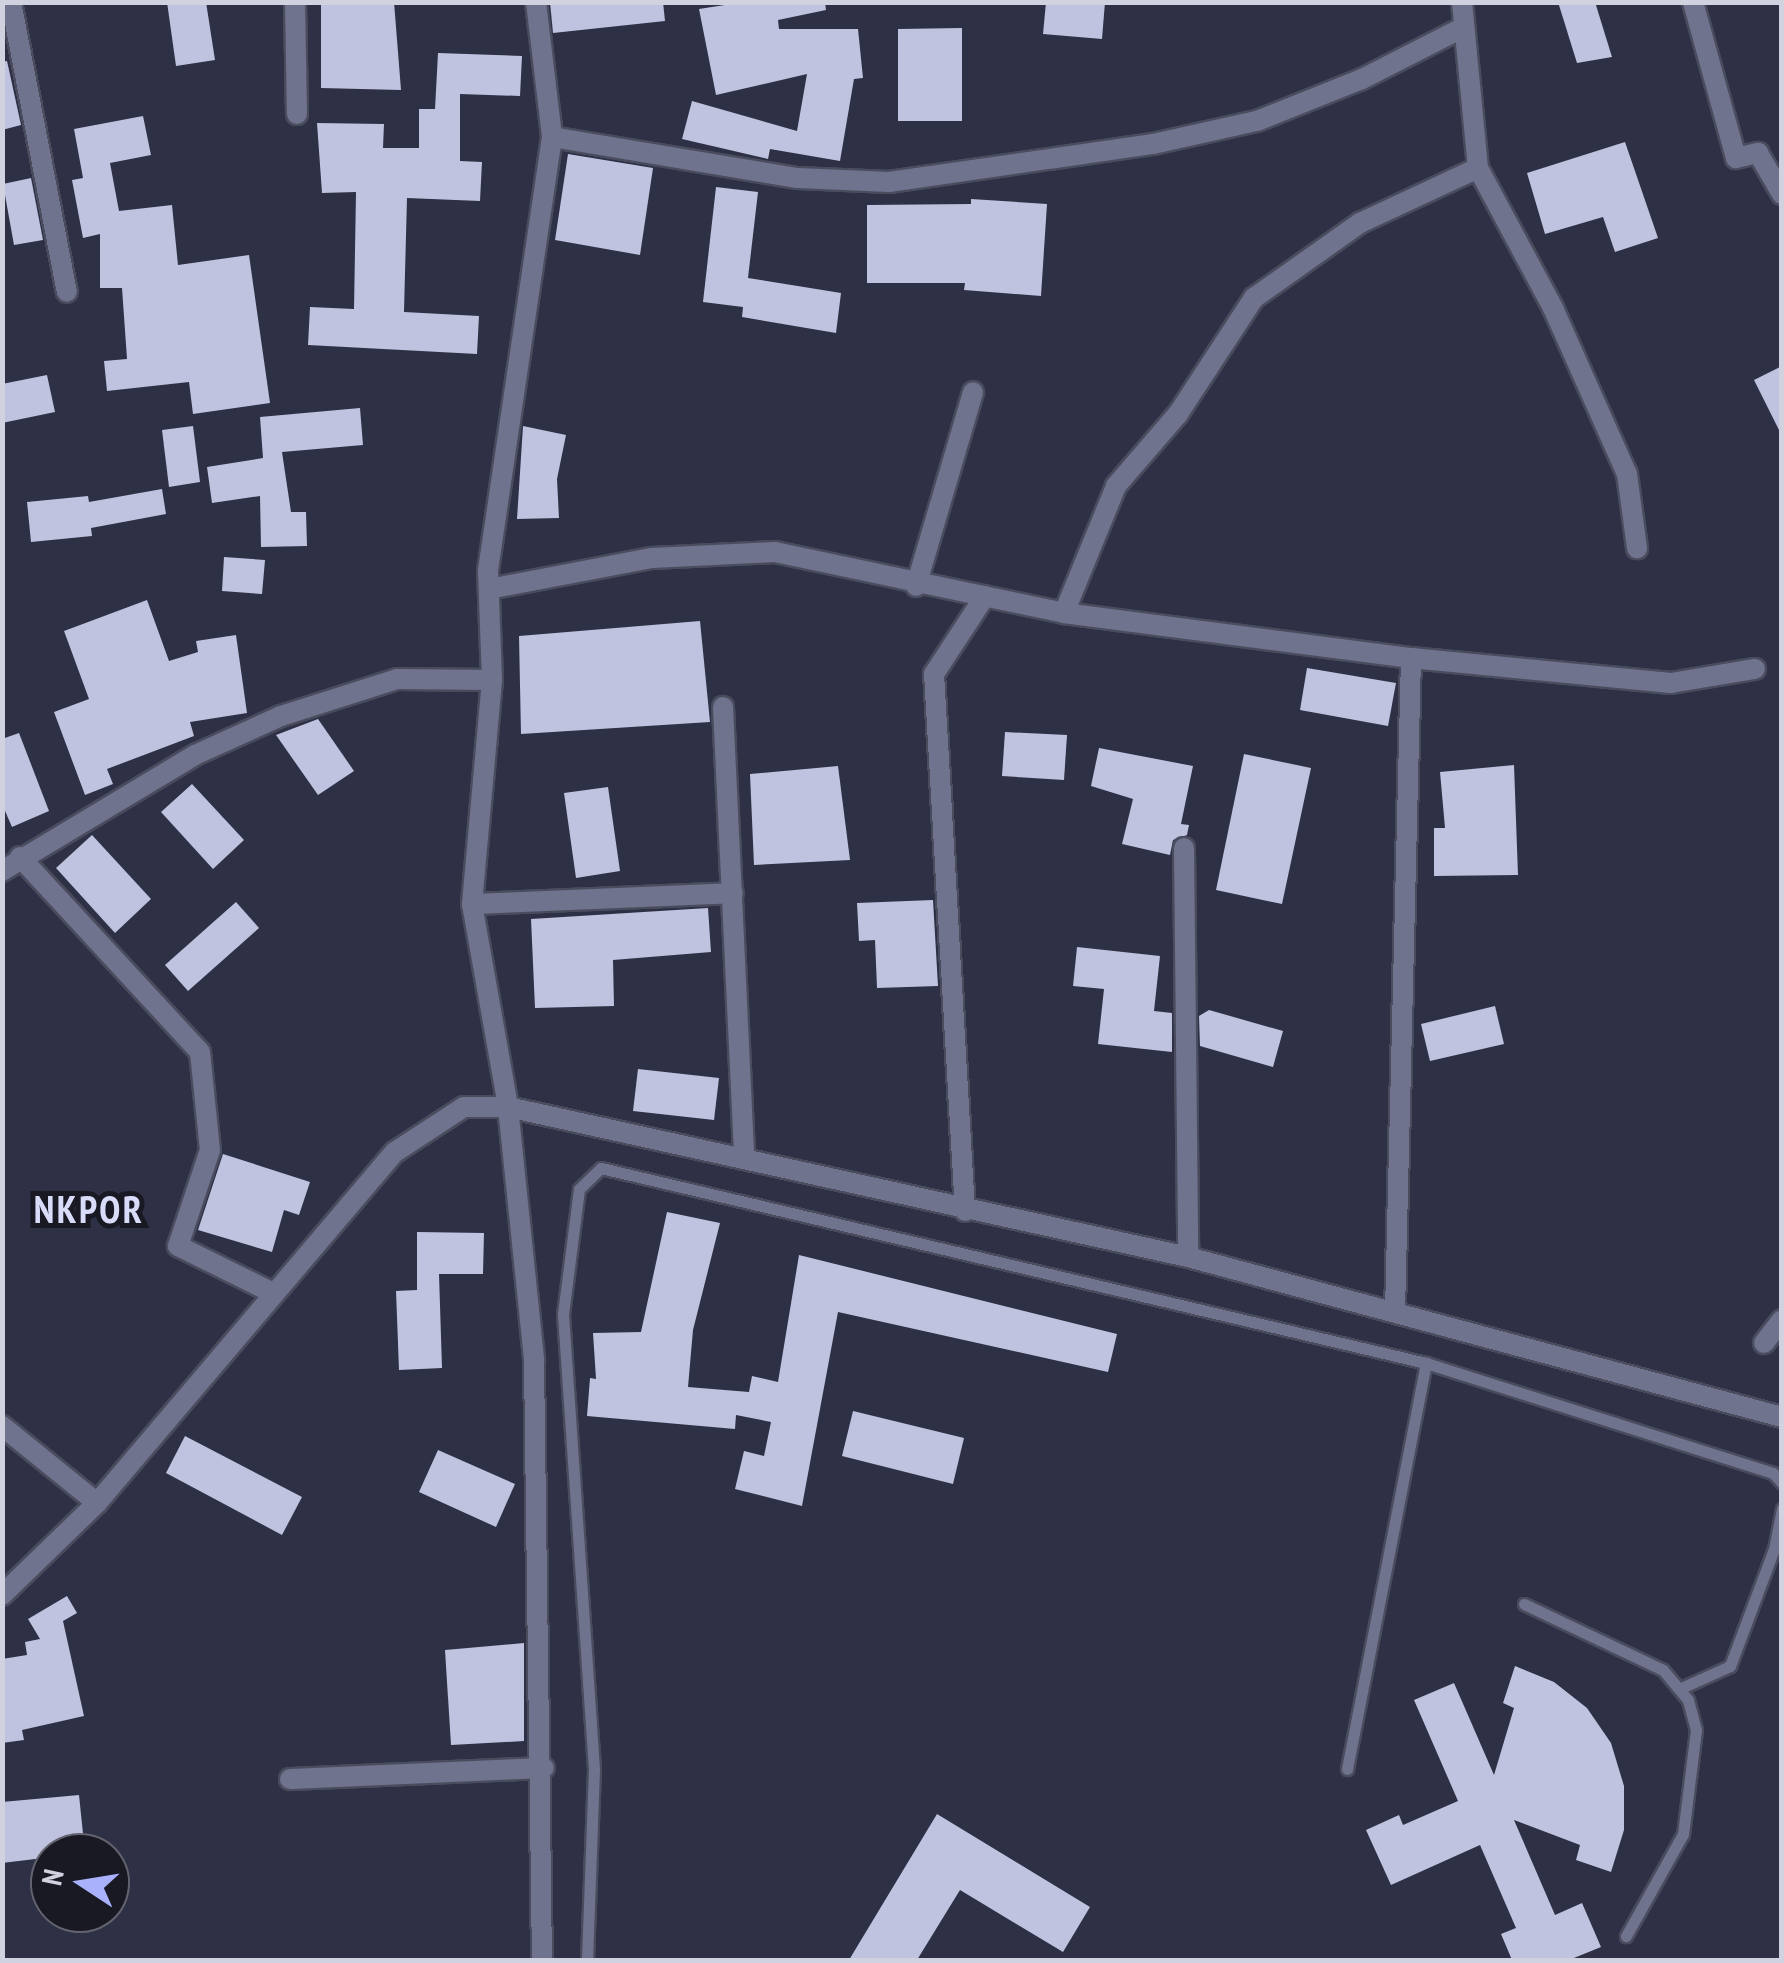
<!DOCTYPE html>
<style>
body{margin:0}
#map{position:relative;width:1784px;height:1963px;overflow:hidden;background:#2e3046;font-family:"PT Sans Narrow",sans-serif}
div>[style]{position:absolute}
.building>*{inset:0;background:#bfc3df}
.roads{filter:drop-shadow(2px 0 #4a4c5e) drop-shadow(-2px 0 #4a4c5e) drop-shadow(0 2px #4a4c5e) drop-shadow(0 -2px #4a4c5e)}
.service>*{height:11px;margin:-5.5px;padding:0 5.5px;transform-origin:5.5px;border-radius:5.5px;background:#70738d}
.minor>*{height:20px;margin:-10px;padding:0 10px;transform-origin:10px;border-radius:10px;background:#70738d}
span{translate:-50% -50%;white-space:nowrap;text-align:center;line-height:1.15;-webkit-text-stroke:10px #181923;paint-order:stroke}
.district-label{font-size:38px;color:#d8dcf9;font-weight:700;letter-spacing:2.5px}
.frame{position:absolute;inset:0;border:5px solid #d0d2e0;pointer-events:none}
.north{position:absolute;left:30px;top:1833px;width:100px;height:100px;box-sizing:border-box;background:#181923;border:2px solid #62636f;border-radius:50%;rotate:282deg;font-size:28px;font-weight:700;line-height:40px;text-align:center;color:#d0d2e0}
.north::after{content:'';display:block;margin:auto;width:35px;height:45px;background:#a9b0fc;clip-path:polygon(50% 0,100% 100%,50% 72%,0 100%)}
</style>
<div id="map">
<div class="building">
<div style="clip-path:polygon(167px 2px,206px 2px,215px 60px,176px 66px)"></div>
<div style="clip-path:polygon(321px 2px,394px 2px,401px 90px,321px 88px)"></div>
<div style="clip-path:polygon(550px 2px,663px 2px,665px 21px,553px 33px)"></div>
<div style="clip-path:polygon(744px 2px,825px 2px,826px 10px,778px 20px,779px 29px,858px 29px,863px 78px,854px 79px,840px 161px,770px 149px,768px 159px,682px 139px,692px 101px,797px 131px,807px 74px,716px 95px,699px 9px)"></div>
<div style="clip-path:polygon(1046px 2px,1105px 2px,1102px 39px,1043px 34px)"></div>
<div style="clip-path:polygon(1558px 2px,1595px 2px,1612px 57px,1577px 63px)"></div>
<div style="clip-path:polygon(962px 28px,962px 121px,898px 121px,898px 29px)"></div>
<div style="clip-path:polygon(438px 53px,522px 56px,520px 96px,460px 94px,460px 161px,482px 162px,480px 201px,407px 198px,404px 312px,479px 316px,477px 354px,308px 345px,310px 307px,354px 309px,356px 192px,322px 193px,317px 123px,384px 124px,383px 148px,419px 148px,419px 109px,435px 109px)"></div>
<div style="clip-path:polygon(7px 61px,21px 125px,2px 130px,2px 62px)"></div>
<div style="clip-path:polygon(143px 116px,151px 155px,110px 163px,119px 211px,172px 205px,178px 265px,249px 255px,270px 403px,193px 414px,189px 382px,107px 391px,104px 361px,127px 359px,122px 288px,100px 288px,100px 234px,83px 238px,72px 180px,83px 178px,74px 129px)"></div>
<div style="clip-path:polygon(1625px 142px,1658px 238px,1615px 252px,1603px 217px,1545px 234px,1527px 173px)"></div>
<div style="clip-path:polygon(568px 154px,653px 168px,640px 255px,555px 240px)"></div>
<div style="clip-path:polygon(31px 178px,43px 240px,14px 245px,3px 184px)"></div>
<div style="clip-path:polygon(716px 187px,758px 192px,748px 278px,841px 293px,836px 333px,742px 317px,743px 307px,703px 302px)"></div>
<div style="clip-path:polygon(971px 199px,1047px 204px,1041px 296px,964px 290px,965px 283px,867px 283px,867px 205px,971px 204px)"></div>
<div style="clip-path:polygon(1782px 366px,1782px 436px,1754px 380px)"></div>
<div style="clip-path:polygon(47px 375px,55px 412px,2px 423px,2px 384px)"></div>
<div style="clip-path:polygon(360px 408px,363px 445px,282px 452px,291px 512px,306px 512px,307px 546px,261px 547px,260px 496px,212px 503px,207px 467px,263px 458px,260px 417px)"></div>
<div style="clip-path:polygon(193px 426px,200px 482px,169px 487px,162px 430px)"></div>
<div style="clip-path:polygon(523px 426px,566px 435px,557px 479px,559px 518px,517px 519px)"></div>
<div style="clip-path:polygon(162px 489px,166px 514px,91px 528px,92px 536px,31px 542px,27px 502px,88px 496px,89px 502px)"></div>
<div style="clip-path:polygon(224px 557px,265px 560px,262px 594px,222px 591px)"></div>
<div style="clip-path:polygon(147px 600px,169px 661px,198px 652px,196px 641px,236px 635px,247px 713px,190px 722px,194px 736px,107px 769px,113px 784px,85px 795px,54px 712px,89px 699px,64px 631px)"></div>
<div style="clip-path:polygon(700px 621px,710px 722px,521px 734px,519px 636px)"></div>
<div style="clip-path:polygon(1307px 668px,1396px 683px,1388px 726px,1300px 710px)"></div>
<div style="clip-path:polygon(318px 719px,354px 771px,318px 795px,276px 735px)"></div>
<div style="clip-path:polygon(1005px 732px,1067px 735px,1064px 780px,1002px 776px)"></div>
<div style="clip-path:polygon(19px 733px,49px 811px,12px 827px,2px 804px,2px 739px)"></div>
<div style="clip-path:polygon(1099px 748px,1193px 766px,1181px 824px,1189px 825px,1187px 835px,1173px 840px,1170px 855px,1122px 844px,1133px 799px,1091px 786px)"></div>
<div style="clip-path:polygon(1244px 754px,1311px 768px,1282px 904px,1216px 890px)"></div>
<div style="clip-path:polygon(1514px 765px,1518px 875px,1434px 876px,1434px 828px,1445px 828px,1440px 772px)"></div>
<div style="clip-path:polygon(838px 766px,850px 860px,754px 865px,750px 774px)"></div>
<div style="clip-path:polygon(192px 784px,244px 840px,213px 869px,161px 812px)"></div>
<div style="clip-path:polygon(608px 787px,620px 871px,576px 878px,564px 793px)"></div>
<div style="clip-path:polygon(92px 835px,151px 899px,115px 933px,56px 868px)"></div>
<div style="clip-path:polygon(933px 900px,938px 986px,877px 988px,875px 940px,859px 941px,857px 903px)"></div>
<div style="clip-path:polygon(236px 902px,259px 928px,188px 991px,165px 965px)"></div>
<div style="clip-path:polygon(708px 908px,711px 952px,613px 960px,614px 1006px,535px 1008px,531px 919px)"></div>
<div style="clip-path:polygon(1077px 947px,1160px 956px,1154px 1011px,1172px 1013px,1172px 1052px,1098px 1044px,1104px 989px,1073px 986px)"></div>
<div style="clip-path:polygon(1495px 1006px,1504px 1044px,1430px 1061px,1421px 1024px)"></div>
<div style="clip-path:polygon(1209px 1010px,1283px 1031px,1273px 1067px,1200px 1046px,1199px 1016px)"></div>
<div style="clip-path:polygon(638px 1069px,719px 1078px,714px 1120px,633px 1111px)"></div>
<div style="clip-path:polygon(223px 1154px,310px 1182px,299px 1215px,284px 1210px,272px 1252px,198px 1230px)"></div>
<div style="clip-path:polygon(667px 1212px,720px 1223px,693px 1330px,688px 1387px,749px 1392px,752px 1376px,778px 1382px,799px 1255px,1117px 1334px,1108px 1372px,838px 1312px,802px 1506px,735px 1489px,744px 1451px,764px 1456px,771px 1422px,736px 1415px,735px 1429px,587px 1416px,590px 1378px,596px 1379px,593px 1333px,641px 1332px)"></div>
<div style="clip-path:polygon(417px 1232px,484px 1233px,483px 1274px,439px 1274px,442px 1368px,399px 1370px,396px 1291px,417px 1290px)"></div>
<div style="clip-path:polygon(853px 1411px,964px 1438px,953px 1484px,842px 1456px)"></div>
<div style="clip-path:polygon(185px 1436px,302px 1497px,282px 1535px,166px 1473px)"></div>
<div style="clip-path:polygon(438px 1450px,515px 1484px,496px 1527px,419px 1492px)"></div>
<div style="clip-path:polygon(67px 1596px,77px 1613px,63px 1621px,84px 1716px,22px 1730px,24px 1740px,2px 1743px,2px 1659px,27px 1655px,25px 1642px,40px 1639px,28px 1619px)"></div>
<div style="clip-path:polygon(524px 1643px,524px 1741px,451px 1745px,445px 1650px)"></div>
<div style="clip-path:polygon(1515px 1666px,1554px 1682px,1587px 1708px,1611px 1743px,1624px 1786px,1624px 1830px,1611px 1872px,1576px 1860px,1580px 1845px,1514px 1820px,1555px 1915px,1582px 1903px,1601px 1947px,1569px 1960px,1512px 1960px,1501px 1934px,1516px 1928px,1480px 1845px,1391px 1885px,1366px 1830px,1399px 1815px,1403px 1825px,1458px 1801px,1414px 1700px,1454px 1683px,1494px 1775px,1514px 1708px,1503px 1703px)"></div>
<div style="clip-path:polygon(79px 1795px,85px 1853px,2px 1863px,2px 1802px)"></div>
<div style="clip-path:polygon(937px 1814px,1090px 1907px,1063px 1952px,960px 1890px,917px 1960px,849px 1960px)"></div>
</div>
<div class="roads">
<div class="service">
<div style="left:1524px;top:1604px;width:154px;rotate:25.4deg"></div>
<div style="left:1663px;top:1670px;width:39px;rotate:50deg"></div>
<div style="left:1688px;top:1700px;width:31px;rotate:75deg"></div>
<div style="left:1696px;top:1730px;width:105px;rotate:97.1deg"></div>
<div style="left:1683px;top:1834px;width:117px;rotate:119.2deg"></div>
<div style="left:1679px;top:1689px;width:56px;rotate:-24.3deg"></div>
<div style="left:1730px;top:1666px;width:125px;rotate:-69.4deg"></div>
<div style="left:1774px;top:1549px;width:41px;rotate:-78.7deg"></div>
<div style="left:1347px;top:1769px;width:414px;rotate:-79deg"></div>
<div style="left:587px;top:1960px;width:191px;rotate:-87.9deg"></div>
<div style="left:594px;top:1769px;width:456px;rotate:-93.9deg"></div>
<div style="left:563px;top:1314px;width:126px;rotate:-82.7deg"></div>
<div style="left:579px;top:1189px;width:30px;rotate:-44deg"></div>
<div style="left:601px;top:1168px;width:848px;rotate:13.3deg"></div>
<div style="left:1426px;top:1363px;width:364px;rotate:17.6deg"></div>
<div style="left:1773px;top:1473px;width:13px;rotate:48deg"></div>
</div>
<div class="minor">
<div style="left:11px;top:2px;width:295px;rotate:79.1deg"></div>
<div style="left:295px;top:2px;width:112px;rotate:89deg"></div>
<div style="left:536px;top:2px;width:136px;rotate:83.2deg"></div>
<div style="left:552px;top:137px;width:439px;rotate:98.4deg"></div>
<div style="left:488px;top:571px;width:109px;rotate:87.9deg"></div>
<div style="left:492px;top:680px;width:225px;rotate:95.1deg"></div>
<div style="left:472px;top:904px;width:206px;rotate:79.9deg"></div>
<div style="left:508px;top:1107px;width:254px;rotate:84.1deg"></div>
<div style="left:534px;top:1360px;width:600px;rotate:89.24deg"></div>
<div style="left:1462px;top:2px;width:167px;rotate:84.5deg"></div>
<div style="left:1478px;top:168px;width:159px;rotate:61.8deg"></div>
<div style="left:1553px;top:308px;width:182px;rotate:66deg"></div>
<div style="left:1627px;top:474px;width:75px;rotate:82.3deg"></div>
<div style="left:1693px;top:2px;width:162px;rotate:74.6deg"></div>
<div style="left:1736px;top:158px;width:23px;rotate:-13deg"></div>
<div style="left:1758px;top:153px;width:48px;rotate:59.7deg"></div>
<div style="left:552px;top:137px;width:249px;rotate:9.5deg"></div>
<div style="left:798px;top:178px;width:91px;rotate:2.5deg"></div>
<div style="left:889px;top:182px;width:267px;rotate:-8.2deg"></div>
<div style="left:1153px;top:144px;width:107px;rotate:-12.5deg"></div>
<div style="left:1257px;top:121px;width:113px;rotate:-21.8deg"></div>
<div style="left:1362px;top:79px;width:114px;rotate:-27deg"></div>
<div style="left:916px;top:586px;width:202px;rotate:-73.6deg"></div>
<div style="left:489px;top:589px;width:166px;rotate:-10.8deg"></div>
<div style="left:652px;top:558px;width:123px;rotate:-2.8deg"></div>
<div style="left:775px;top:552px;width:295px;rotate:11.9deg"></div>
<div style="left:1064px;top:613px;width:350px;rotate:7.4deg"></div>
<div style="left:1411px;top:658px;width:261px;rotate:5.5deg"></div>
<div style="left:1671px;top:683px;width:85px;rotate:-9.5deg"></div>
<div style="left:1064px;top:613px;width:137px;rotate:-67.7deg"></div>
<div style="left:1116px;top:486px;width:95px;rotate:-49.3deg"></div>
<div style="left:1178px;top:414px;width:139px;rotate:-56.8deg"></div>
<div style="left:1254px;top:298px;width:130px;rotate:-35.3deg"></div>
<div style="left:1360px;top:223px;width:130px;rotate:-25deg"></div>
<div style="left:723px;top:707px;width:449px;rotate:87.3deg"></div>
<div style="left:1184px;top:848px;width:409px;rotate:89.4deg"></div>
<div style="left:20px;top:857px;width:265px;rotate:47.3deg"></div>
<div style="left:200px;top:1052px;width:99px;rotate:84.2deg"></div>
<div style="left:210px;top:1150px;width:101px;rotate:108.4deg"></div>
<div style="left:178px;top:1246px;width:104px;rotate:26.3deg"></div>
<div style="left:2px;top:871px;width:225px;rotate:-31deg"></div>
<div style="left:195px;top:755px;width:94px;rotate:-24.4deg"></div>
<div style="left:281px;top:716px;width:122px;rotate:-17.7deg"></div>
<div style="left:397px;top:679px;width:95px;rotate:0.6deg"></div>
<div style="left:472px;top:904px;width:261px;rotate:-2.4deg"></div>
<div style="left:965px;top:1211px;width:538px;rotate:-93.3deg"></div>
<div style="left:934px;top:674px;width:93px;rotate:-56.8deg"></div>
<div style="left:1395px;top:1312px;width:654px;rotate:-88.6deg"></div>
<div style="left:1764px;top:1343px;width:29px;rotate:-52deg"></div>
<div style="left:2px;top:1426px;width:122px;rotate:39deg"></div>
<div style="left:2px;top:1595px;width:132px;rotate:-44.1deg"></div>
<div style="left:97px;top:1503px;width:460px;rotate:-49.7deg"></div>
<div style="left:395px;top:1152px;width:82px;rotate:-33.1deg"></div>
<div style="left:464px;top:1107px;width:44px"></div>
<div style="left:508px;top:1107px;width:696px;rotate:12.44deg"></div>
<div style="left:1188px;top:1257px;width:615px;rotate:15.08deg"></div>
<div style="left:290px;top:1779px;width:254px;rotate:-2.5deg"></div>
</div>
</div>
<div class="district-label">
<span style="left:89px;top:1209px">NKPOR</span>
</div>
<div class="frame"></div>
<div class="north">N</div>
</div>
